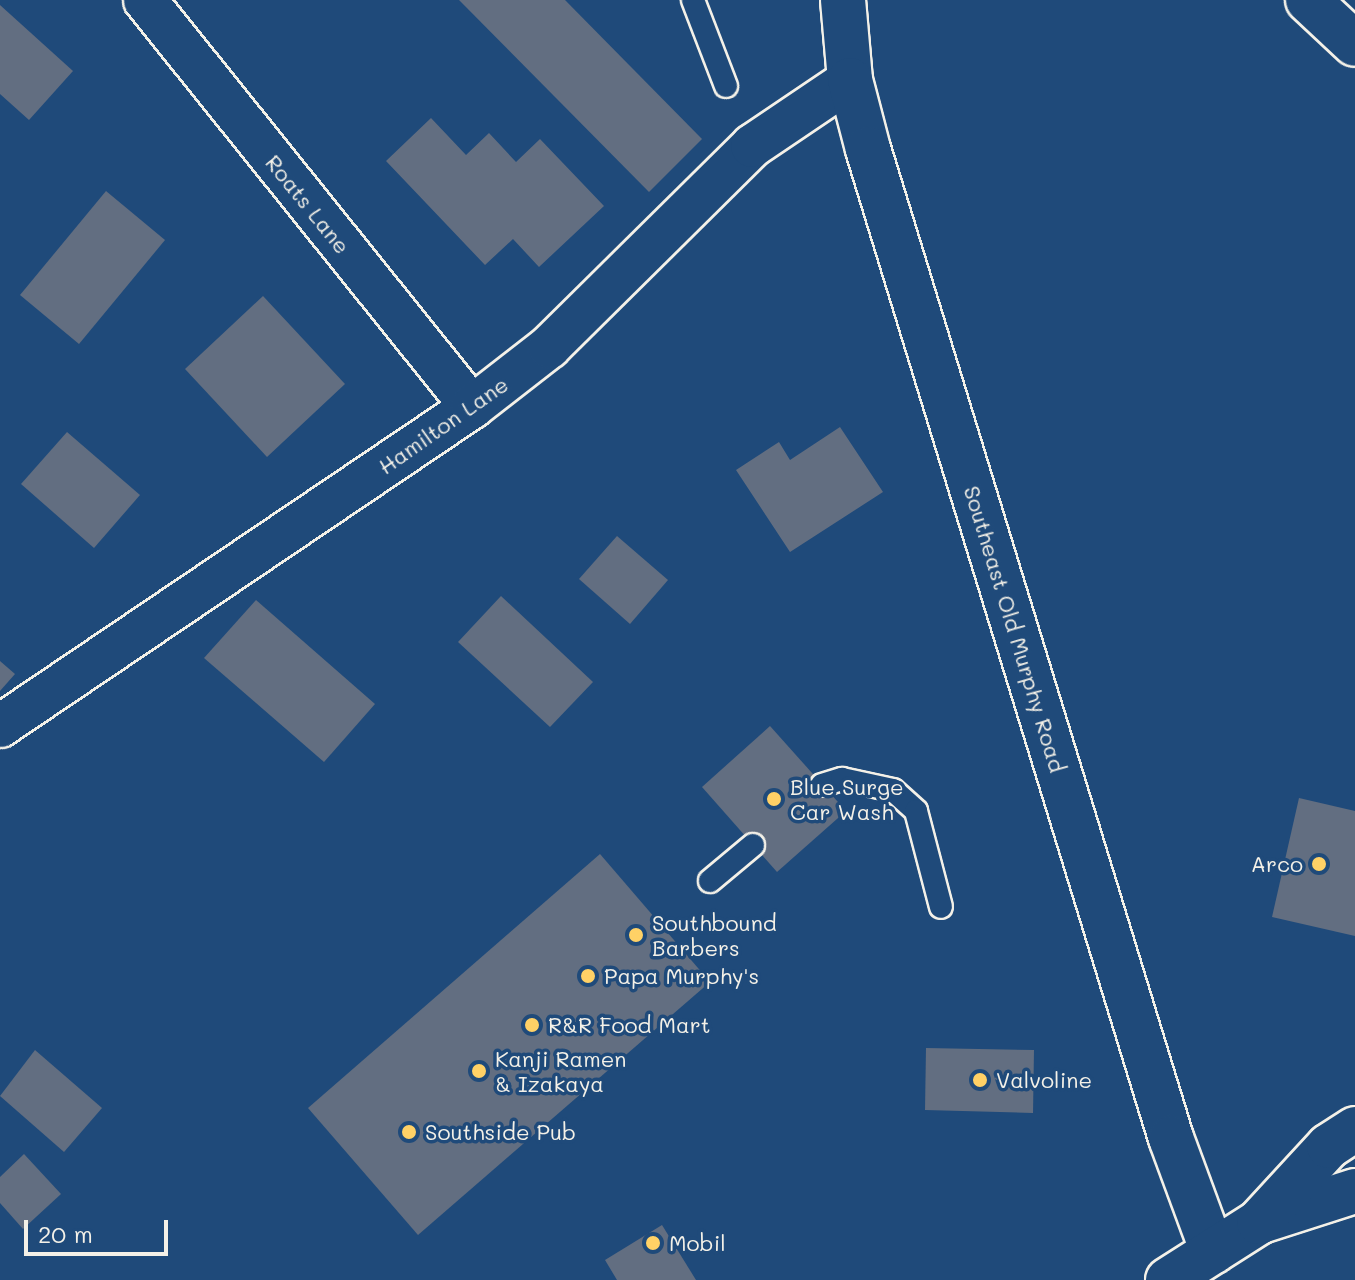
<!DOCTYPE html>
<style>
body{margin:0}
#map{position:relative;width:1355px;height:1280px;overflow:hidden;background:#1f4a7a;font-family:Mali,sans-serif}
div>[style]{position:absolute}
.building>*{inset:0;background:#626e81}
.roads{filter:drop-shadow(2px 0 #f4f1e8) drop-shadow(-2px 0 #f4f1e8) drop-shadow(0 2px #f4f1e8) drop-shadow(0 -2px #f4f1e8)}
.lane>*{height:22px;margin:-11px;padding:0 11px;transform-origin:11px;border-radius:11px;background:#1f4a7a}
.street>*{height:42px;margin:-21px;padding:0 21px;transform-origin:21px;border-radius:21px;background:#1f4a7a}
.secondary>*{height:44px;margin:-22px;padding:0 22px;transform-origin:22px;border-radius:22px;background:#1f4a7a}
.primary>*{height:44px;margin:-22px;padding:0 22px;transform-origin:22px;border-radius:22px;background:#1f4a7a}
.dots>*{width:22px;height:22px;translate:-50% -50%;box-sizing:border-box;border:4px solid #1f4a7a;border-radius:50%}
span{translate:-50% -50%;white-space:nowrap;text-align:center;line-height:1.15;-webkit-text-stroke:7px #1f4a7a;paint-order:stroke}
.street-label{font-size:22px;color:#f4f1e8}
.poi-label{font-size:22px;color:#f4f1e8}
.left{translate:0 -50%;text-align:left}
.right{translate:-100% -50%;text-align:right}
.scale{position:absolute;left:24px;top:1220px;width:144px;height:36px;box-sizing:border-box;border:4px solid #f4f1e8;border-top:0;padding-left:10px;font-size:24px;line-height:28px;white-space:nowrap;color:#f4f1e8;-webkit-text-stroke:6px #1f4a7a;paint-order:stroke}
</style>
<div id="map">
<div class="building">
<div style="clip-path:polygon(459px 0,565px 0,702px 139px,649px 192px)"></div>
<div style="clip-path:polygon(0 5px,73px 71px,29px 120px,0 94px)"></div>
<div style="clip-path:polygon(431px 118px,466px 155px,489px 133px,516px 162px,540px 139px,604px 206px,539px 267px,513px 239px,485px 265px,386px 161px)"></div>
<div style="clip-path:polygon(106px 191px,165px 240px,79px 344px,20px 295px)"></div>
<div style="clip-path:polygon(263px 296px,345px 384px,267px 457px,185px 369px)"></div>
<div style="clip-path:polygon(840px 427px,883px 492px,790px 552px,736px 470px,779px 442px,790px 460px)"></div>
<div style="clip-path:polygon(67px 432px,140px 495px,94px 548px,21px 484px)"></div>
<div style="clip-path:polygon(617px 536px,668px 580px,630px 624px,579px 579px)"></div>
<div style="clip-path:polygon(501px 596px,593px 682px,550px 727px,458px 642px)"></div>
<div style="clip-path:polygon(256px 600px,375px 704px,324px 762px,204px 658px)"></div>
<div style="clip-path:polygon(0 661px,15px 674px,0 691px)"></div>
<div style="clip-path:polygon(770px 726px,846px 811px,777px 872px,702px 787px)"></div>
<div style="clip-path:polygon(1299px 798px,1355px 811px,1355px 936px,1272px 917px)"></div>
<div style="clip-path:polygon(600px 854px,710px 982px,418px 1235px,308px 1108px)"></div>
<div style="clip-path:polygon(926px 1048px,1034px 1050px,1033px 1113px,925px 1110px)"></div>
<div style="clip-path:polygon(35px 1050px,102px 1108px,64px 1152px,0 1096px)"></div>
<div style="clip-path:polygon(24px 1154px,61px 1194px,23px 1229px,0 1203px,0 1177px)"></div>
<div style="clip-path:polygon(662px 1225px,696px 1280px,617px 1280px,605px 1260px)"></div>
</div>
<div class="roads">
<div class="lane">
<div style="left:693px;top:0;width:92px;rotate:69deg"></div>
<div style="left:822px;top:785px;width:21px;rotate:-17deg"></div>
<div style="left:842px;top:779px;width:52px;rotate:12.2deg"></div>
<div style="left:893px;top:790px;width:31px;rotate:42deg"></div>
<div style="left:916px;top:811px;width:99px;rotate:75.4deg"></div>
<div style="left:710px;top:881px;width:56px;rotate:-39.9deg"></div>
</div>
<div class="street">
<div style="left:145px;top:0;width:522px;rotate:51.22deg"></div>
<div style="left:0;top:726px;width:570px;rotate:-34.05deg"></div>
<div style="left:472px;top:407px;width:98px;rotate:-37.9deg"></div>
<div style="left:549px;top:347px;width:286px;rotate:-44.7deg"></div>
<div style="left:752px;top:146px;width:118px;rotate:-34deg"></div>
</div>
<div class="secondary">
<div style="left:843px;top:0;width:80px;rotate:85deg"></div>
<div style="left:850px;top:80px;width:71px;rotate:75.4deg"></div>
<div style="left:868px;top:149px;width:1034px;rotate:72.97deg"></div>
<div style="left:1171px;top:1138px;width:121px;rotate:69.8deg"></div>
<div style="left:1308px;top:0;width:64px;rotate:43.1deg"></div>
</div>
<div class="primary">
<div style="left:1261px;top:1221px;width:99px;rotate:-17.7deg"></div>
<div style="left:1168px;top:1280px;width:108px;rotate:-32.5deg"></div>
<div style="left:1259px;top:1222px;width:103px;rotate:-47.4deg"></div>
<div style="left:1329px;top:1146px;width:31px;rotate:-33deg"></div>
</div>
</div>
<div class="dots">
<div style="left:774px;top:799px;background:#ffd166"></div>
<div style="left:1319px;top:864px;background:#ffd166"></div>
<div style="left:636px;top:935px;background:#ffd166"></div>
<div style="left:588px;top:976px;background:#ffd166"></div>
<div style="left:532px;top:1025px;background:#ffd166"></div>
<div style="left:479px;top:1071px;background:#ffd166"></div>
<div style="left:980px;top:1080px;background:#ffd166"></div>
<div style="left:409px;top:1132px;background:#ffd166"></div>
<div style="left:653px;top:1243px;background:#ffd166"></div>
</div>
<div class="street-label">
<span style="left:308px;top:204px;rotate:51deg">Roats Lane</span>
<span style="left:443px;top:425px;rotate:-35deg">Hamilton Lane</span>
<span style="left:1015px;top:629px;rotate:73deg">Southeast Old Murphy Road</span>
</div>
<div class="poi-label">
<span class="left" style="left:790px;top:799px">Blue Surge<br>Car Wash</span>
<span class="right" style="left:1303px;top:864px">Arco</span>
<span class="left" style="left:652px;top:935px">Southbound<br>Barbers</span>
<span class="left" style="left:604px;top:976px">Papa Murphy's</span>
<span class="left" style="left:548px;top:1025px">R&amp;R Food Mart</span>
<span class="left" style="left:495px;top:1071px">Kanji Ramen<br>&amp; Izakaya</span>
<span class="left" style="left:996px;top:1080px">Valvoline</span>
<span class="left" style="left:425px;top:1132px">Southside Pub</span>
<span class="left" style="left:669px;top:1243px">Mobil</span>
</div>
<div class="scale">20 m</div>
</div>
